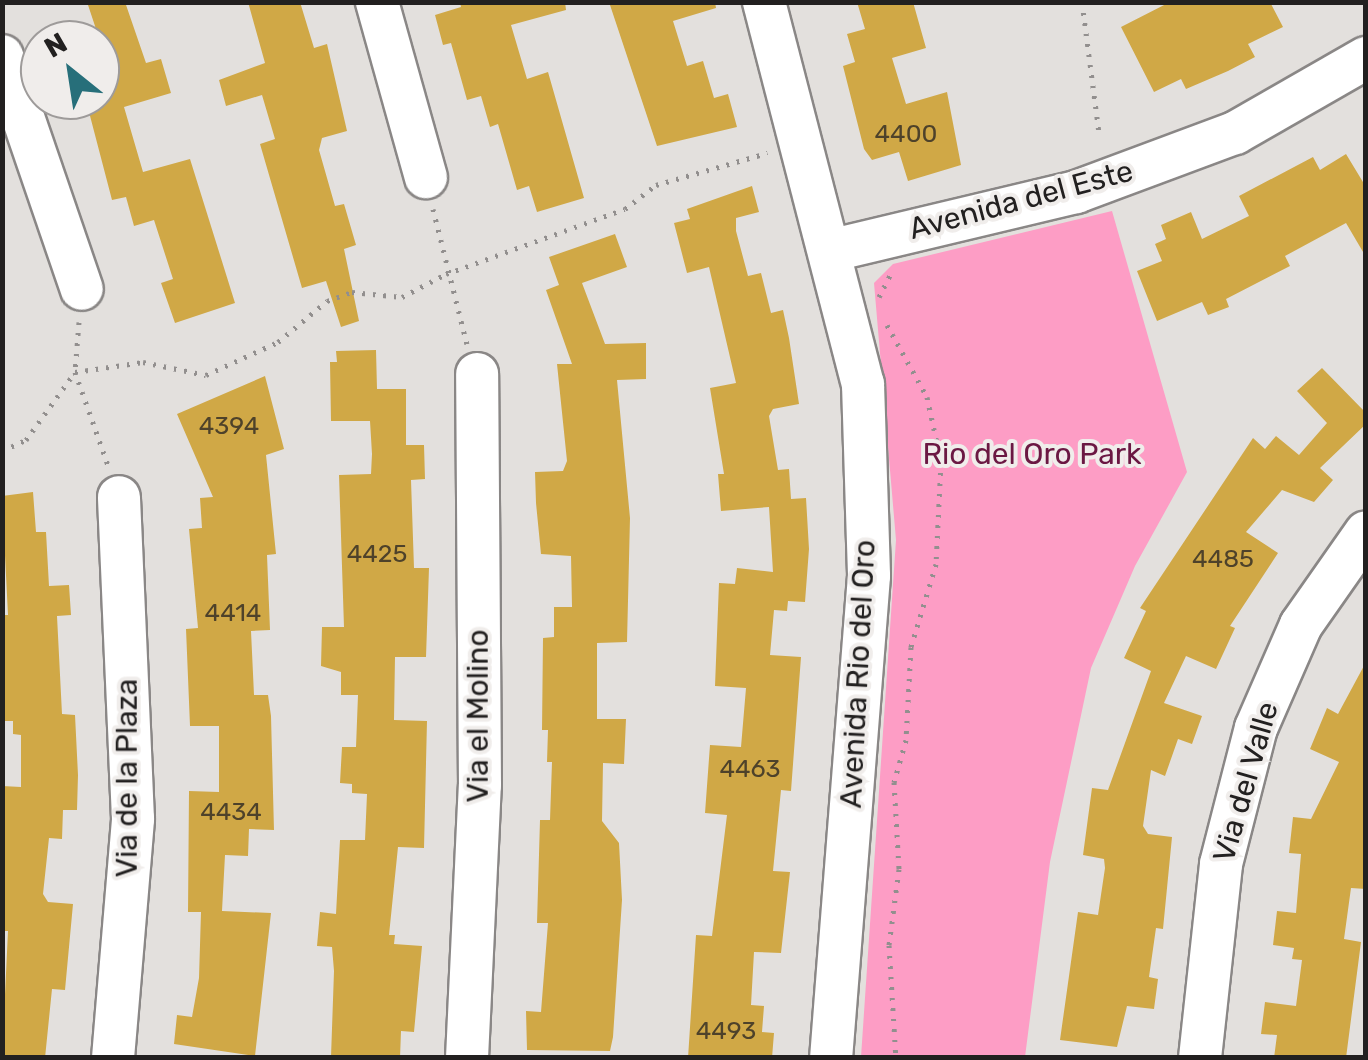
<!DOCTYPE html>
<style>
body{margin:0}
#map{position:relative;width:1368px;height:1060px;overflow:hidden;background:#e3e0dd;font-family:Rubik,sans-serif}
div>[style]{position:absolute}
.green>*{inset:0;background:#fd9dc5}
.building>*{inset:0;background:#d0a846}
.path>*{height:5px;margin-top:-2.5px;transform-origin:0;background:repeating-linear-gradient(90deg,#928f8e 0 2.5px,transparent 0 10.5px)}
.roads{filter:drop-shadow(2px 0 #8a8786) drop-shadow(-2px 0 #8a8786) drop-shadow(0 2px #8a8786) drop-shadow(0 -2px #8a8786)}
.minor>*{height:42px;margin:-21px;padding:0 21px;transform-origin:21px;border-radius:21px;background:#fff}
span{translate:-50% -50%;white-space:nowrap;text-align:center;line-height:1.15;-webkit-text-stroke:8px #f0edeb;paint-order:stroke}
.number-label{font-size:25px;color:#4e422a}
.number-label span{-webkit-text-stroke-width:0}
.street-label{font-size:30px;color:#222020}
.park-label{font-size:30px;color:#6b1843}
.frame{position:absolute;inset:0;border:5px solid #222020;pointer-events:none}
.north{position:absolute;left:20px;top:20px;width:100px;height:100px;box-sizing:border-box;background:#f0edeb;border:2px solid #9e9b9a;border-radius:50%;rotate:330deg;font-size:28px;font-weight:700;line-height:40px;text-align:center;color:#222020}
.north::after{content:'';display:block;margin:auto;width:35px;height:45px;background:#276f7a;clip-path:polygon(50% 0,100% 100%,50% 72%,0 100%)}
</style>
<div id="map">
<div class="green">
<div style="clip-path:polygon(1112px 211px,1187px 472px,1135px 566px,1091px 668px,1050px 862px,1025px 1057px,861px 1057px,896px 540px,874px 283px,893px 264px)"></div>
</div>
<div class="building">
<div style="clip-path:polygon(87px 2px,125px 2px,146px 63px,161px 59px,171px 93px,124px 107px,143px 172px,190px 159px,235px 303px,175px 323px,161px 283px,173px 279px,154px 220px,134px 226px,126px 197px,112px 200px,89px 112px,100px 108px,100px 77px,111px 74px)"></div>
<div style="clip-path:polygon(248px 2px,300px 2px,314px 48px,327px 44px,347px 131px,322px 138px,319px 150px,335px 206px,344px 204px,356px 245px,344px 249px,359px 321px,341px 327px,326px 281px,302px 288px,260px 144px,275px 139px,262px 95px,226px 106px,219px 80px,265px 63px)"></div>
<div style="clip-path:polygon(460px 2px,565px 2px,566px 10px,511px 25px,527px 79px,548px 72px,584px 198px,537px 212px,529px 186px,517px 190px,498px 124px,490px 127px,481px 96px,467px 100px,451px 43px,443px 45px,435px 15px,461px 7px)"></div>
<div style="clip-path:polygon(609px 2px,715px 2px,716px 8px,673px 21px,687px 66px,703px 61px,714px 98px,728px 94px,737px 127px,657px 146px)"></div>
<div style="clip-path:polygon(857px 2px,913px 2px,926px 48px,892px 58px,906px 104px,947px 92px,961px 165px,908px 181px,899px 152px,872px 160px,864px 149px,843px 66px,855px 62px,847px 34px,865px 29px)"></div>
<div style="clip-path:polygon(1170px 2px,1270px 2px,1283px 27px,1248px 44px,1255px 57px,1228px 71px,1186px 89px,1181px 79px,1154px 92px,1121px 27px)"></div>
<div style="clip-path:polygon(1346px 154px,1366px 187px,1366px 257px,1346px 223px,1285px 256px,1290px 266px,1226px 299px,1229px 307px,1208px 315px,1202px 302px,1157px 321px,1137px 271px,1162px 261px,1155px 244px,1166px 239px,1161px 225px,1191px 212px,1202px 239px,1249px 216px,1239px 196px,1313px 157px,1320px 170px)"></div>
<div style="clip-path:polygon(752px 186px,759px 212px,736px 218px,736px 231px,748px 276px,761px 273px,771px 313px,783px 310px,789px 338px,799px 404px,773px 409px,769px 416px,778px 470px,789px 469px,791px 499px,806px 498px,809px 549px,805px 602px,788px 601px,787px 611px,774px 610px,770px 655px,801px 657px,791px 791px,781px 790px,773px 871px,790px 872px,781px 953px,754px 952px,751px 1005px,764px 1006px,762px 1032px,774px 1033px,772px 1058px,688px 1058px,696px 935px,712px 936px,727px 815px,705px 813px,710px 745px,741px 747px,746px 688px,715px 686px,719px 583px,735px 584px,737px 568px,773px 572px,769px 507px,721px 511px,718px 474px,724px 474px,710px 388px,736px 383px,709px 267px,687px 273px,674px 223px,690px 219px,687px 209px)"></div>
<div style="clip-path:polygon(615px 234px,627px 267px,582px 283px,605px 344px,646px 343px,646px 379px,617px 380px,630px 518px,627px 642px,597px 643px,597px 719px,626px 719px,624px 764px,603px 763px,602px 821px,619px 843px,622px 900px,613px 1037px,610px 1051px,527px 1050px,526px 1011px,541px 1012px,548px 923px,537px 923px,540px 820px,550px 820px,552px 762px,547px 762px,548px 730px,542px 730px,543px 638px,554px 637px,554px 607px,572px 607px,571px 556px,541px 554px,536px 503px,535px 472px,563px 471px,567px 461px,557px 364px,572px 364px,546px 290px,559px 285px,549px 257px)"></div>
<div style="clip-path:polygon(376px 350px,377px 389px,406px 389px,406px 445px,424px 445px,425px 479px,411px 480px,414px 568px,429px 568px,426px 657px,395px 657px,394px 720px,427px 721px,424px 848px,398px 847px,389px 935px,395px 935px,394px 944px,422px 946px,414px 1032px,401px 1031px,400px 1058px,331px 1057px,334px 971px,332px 947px,317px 946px,320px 912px,336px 914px,340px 840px,365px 840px,367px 794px,352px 793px,352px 784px,340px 783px,342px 747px,356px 747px,358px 695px,341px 695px,341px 672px,321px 666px,322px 627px,344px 627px,339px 475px,371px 474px,372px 454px,370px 421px,331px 421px,330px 362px,337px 362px,336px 351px)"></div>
<div style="clip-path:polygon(1322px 368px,1366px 413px,1366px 424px,1320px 468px,1333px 480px,1314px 502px,1282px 490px,1246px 532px,1278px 553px,1230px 626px,1235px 628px,1216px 669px,1186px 656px,1164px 703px,1202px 716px,1192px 744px,1178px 739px,1165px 776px,1151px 770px,1143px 826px,1148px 834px,1172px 837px,1163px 929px,1156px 928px,1149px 977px,1158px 979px,1154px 1009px,1127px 1006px,1117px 1047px,1060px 1040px,1078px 912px,1098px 915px,1105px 868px,1104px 859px,1083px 855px,1092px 788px,1108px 790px,1151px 671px,1124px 658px,1146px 611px,1140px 608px,1253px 438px,1265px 449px,1276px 436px,1299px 455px,1327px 423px,1297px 391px)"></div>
<div style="clip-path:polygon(265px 376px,284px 449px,266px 455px,276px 554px,267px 555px,270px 630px,251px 631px,254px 695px,268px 695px,271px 716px,274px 830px,249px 829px,248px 856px,225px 855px,222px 911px,271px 913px,255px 1056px,174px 1044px,177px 1015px,192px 1017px,199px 978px,201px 912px,188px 912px,189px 791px,219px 792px,219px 726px,190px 726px,186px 629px,198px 628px,189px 529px,202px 528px,200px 498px,213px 497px,177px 414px)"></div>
<div style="clip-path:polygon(33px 492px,36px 532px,46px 532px,49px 586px,69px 585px,71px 615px,57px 616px,62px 714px,75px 715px,78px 775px,77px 810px,63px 810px,62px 839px,49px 838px,43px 894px,48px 902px,73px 904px,65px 990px,52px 989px,45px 1058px,2px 1058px,8px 931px,2px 931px,2px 786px,21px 787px,21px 735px,13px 734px,13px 721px,2px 721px,2px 615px,8px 615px,2px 496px)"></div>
<div style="clip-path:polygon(1366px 662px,1366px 889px,1351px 888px,1344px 939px,1361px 942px,1346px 1058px,1274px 1058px,1277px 1035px,1261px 1034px,1265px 1002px,1296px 1006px,1302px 960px,1292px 959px,1294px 948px,1273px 945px,1277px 911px,1296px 913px,1301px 854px,1289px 853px,1293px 817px,1311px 819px,1339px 762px,1310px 749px,1327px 708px,1338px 714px)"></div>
</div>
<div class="path">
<div style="left:1082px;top:2px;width:132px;rotate:82.6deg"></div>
<div style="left:433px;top:209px;width:139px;rotate:75.9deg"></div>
<div style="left:879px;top:297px;width:27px;rotate:-63deg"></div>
<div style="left:79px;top:322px;width:50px;rotate:94.6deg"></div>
<div style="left:75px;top:372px;width:99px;rotate:70.5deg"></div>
<div style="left:887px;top:325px;width:82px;rotate:60.9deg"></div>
<div style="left:927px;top:397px;width:66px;rotate:77.8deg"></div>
<div style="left:941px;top:462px;width:102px;rotate:92.8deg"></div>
<div style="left:936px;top:564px;width:87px;rotate:106.8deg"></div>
<div style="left:911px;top:647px;width:93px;rotate:93.1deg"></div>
<div style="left:906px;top:740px;width:44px;rotate:105.9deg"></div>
<div style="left:894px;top:782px;width:87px;rotate:86.7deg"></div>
<div style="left:899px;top:869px;width:77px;rotate:97.5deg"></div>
<div style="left:889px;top:945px;width:113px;rotate:86.5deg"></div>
<div style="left:2px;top:451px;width:26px;rotate:-25deg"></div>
<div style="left:26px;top:440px;width:84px;rotate:-54.2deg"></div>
<div style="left:75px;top:372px;width:69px;rotate:-8.4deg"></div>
<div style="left:143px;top:362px;width:64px;rotate:11.7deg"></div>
<div style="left:206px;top:375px;width:79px;rotate:-24.6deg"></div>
<div style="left:278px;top:342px;width:64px;rotate:-39.9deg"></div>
<div style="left:327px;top:301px;width:27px;rotate:-20deg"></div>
<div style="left:352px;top:292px;width:50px;rotate:5.7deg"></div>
<div style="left:402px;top:297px;width:50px;rotate:-27.6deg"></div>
<div style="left:446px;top:274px;width:190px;rotate:-20deg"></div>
<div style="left:625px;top:209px;width:39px;rotate:-38deg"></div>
<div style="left:656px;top:185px;width:116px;rotate:-16.1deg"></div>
</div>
<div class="roads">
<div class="minor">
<div style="left:377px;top:2px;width:182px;rotate:74.4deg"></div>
<div style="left:764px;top:2px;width:395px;rotate:75.5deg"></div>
<div style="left:863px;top:384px;width:192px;rotate:88.2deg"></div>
<div style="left:869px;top:576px;width:483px;rotate:94.5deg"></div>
<div style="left:2px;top:56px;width:246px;rotate:71.1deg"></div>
<div style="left:833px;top:250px;width:250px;rotate:-13.4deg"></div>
<div style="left:1076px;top:192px;width:170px;rotate:-20.4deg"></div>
<div style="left:1235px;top:133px;width:151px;rotate:-29.8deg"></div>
<div style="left:113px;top:1058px;width:240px;rotate:-85.2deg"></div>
<div style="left:133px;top:819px;width:322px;rotate:-92.5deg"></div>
<div style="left:467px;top:1058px;width:273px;rotate:-87.3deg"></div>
<div style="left:480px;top:785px;width:411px;rotate:-90.4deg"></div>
<div style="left:1200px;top:1058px;width:195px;rotate:-83.8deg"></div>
<div style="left:1221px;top:864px;width:140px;rotate:-75.6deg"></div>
<div style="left:1256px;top:728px;width:112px;rotate:-66.4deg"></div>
<div style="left:1301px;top:625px;width:113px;rotate:-55deg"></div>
</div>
</div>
<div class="number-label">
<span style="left:906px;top:134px">4400</span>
<span style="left:229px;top:426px">4394</span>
<span style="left:377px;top:554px">4425</span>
<span style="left:1223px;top:559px">4485</span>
<span style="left:233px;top:613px">4414</span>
<span style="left:750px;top:769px">4463</span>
<span style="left:231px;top:812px">4434</span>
<span style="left:726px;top:1031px">4493</span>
</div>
<div class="street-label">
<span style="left:1021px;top:200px;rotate:-15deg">Avenida del Este</span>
<span style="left:858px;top:674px;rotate:-87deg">Avenida Rio del Oro</span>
<span style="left:478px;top:716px;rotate:-90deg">Via el Molino</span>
<span style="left:127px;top:778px;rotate:-90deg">Via de la Plaza</span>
<span style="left:1246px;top:782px;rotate:-74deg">Via del Valle</span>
</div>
<div class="park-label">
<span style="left:1032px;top:454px">Rio del Oro Park</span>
</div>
<div class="frame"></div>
<div class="north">N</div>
</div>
